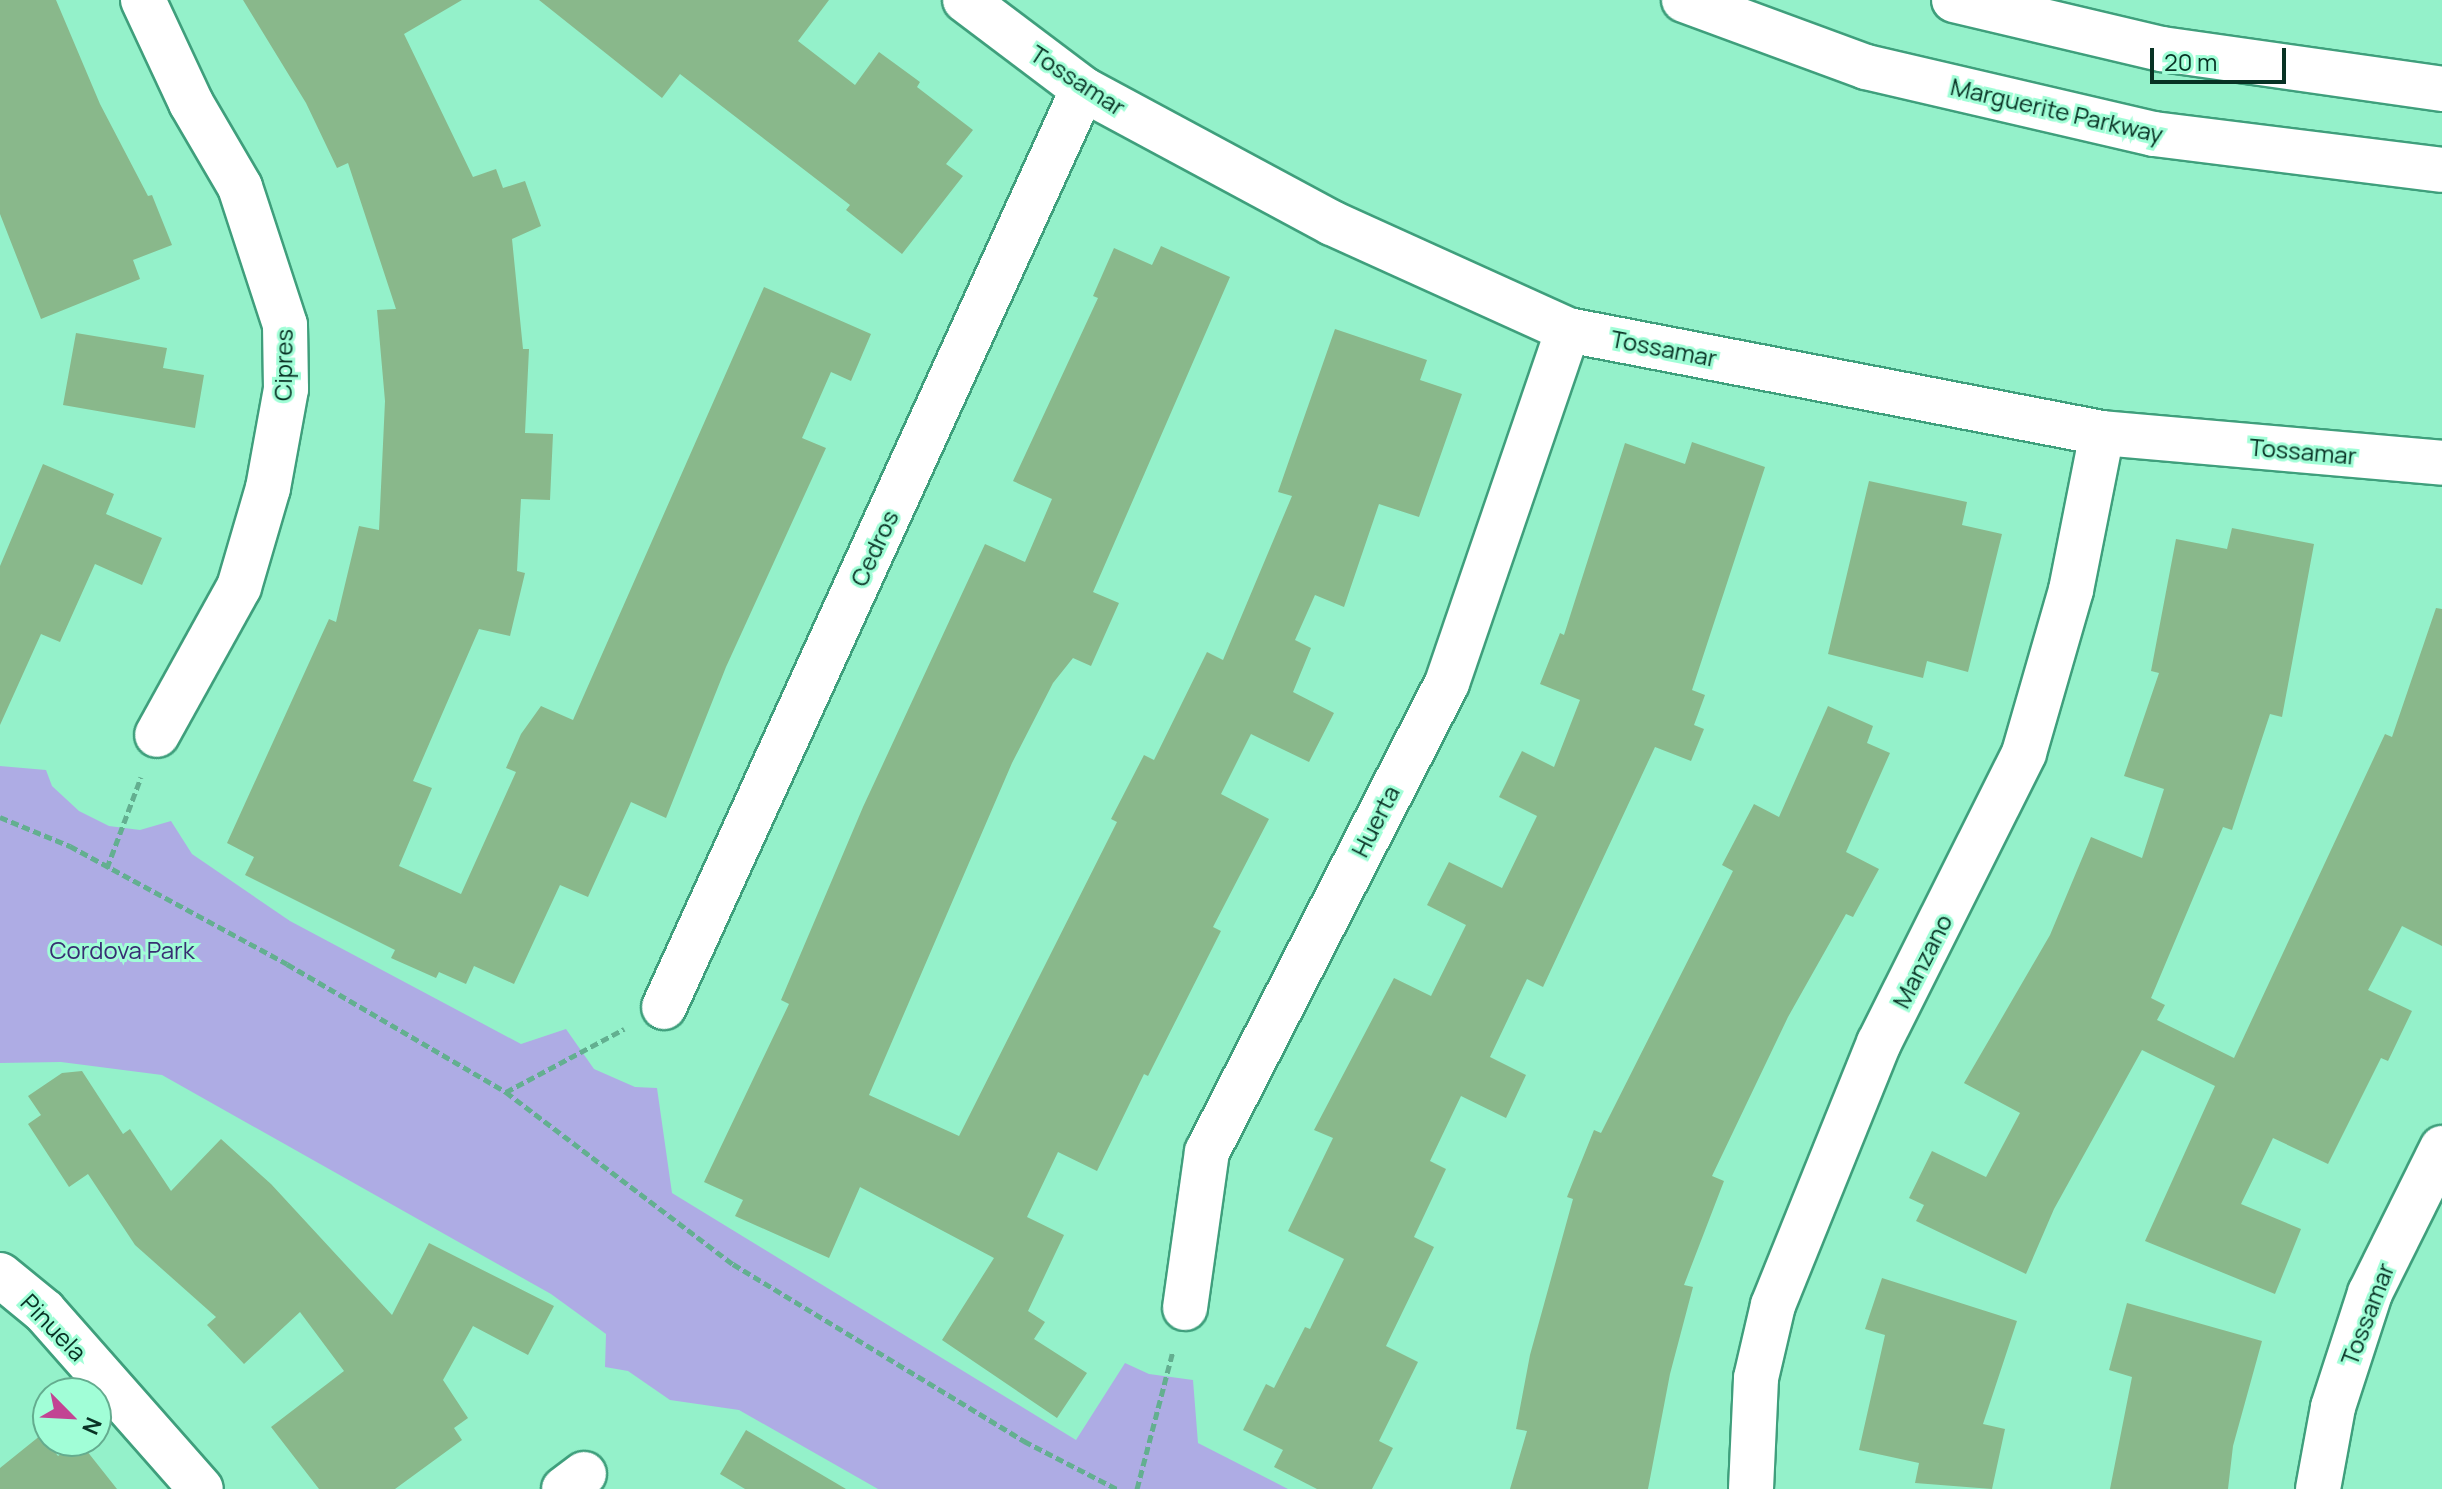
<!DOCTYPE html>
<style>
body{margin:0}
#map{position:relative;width:2442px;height:1489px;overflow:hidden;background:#94f1ca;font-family:Manrope,sans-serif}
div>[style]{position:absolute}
.green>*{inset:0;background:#aeace4}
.building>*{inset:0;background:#89b88b}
.path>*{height:5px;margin-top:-2.5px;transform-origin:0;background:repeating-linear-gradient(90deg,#63af90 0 8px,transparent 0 12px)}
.roads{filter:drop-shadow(2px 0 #3f9f7c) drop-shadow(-2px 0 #3f9f7c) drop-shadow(0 2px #3f9f7c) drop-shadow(0 -2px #3f9f7c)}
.minor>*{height:44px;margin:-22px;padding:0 22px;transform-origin:22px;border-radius:22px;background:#fff}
.primary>*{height:44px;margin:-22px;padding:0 22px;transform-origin:22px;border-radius:22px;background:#fff}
span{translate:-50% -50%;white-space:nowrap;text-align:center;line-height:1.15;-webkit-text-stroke:6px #a1fed7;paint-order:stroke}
.street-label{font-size:24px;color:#083224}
.park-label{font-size:24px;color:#382e72}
.north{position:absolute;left:32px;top:1377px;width:80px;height:80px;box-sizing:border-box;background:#a1fed7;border:2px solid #64ac8f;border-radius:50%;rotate:114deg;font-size:22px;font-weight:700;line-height:32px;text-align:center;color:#083224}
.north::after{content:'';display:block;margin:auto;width:28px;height:36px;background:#c24493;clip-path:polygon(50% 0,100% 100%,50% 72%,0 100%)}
.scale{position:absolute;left:2150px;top:48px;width:136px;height:36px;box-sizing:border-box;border:4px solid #083224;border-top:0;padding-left:10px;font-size:24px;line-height:28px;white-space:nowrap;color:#083224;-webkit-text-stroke:6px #a1fed7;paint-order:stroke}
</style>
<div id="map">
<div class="green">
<div style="clip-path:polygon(0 766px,46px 770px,52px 786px,79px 811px,109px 826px,140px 830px,171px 821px,192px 854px,290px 921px,521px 1044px,566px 1029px,594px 1069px,635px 1087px,657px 1088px,672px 1193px,1076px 1440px,1125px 1363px,1149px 1374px,1193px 1380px,1198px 1443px,1288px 1489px,878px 1489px,739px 1410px,670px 1400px,628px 1371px,605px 1367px,606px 1334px,551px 1294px,162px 1075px,61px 1062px,0 1063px)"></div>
</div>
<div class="building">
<div style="clip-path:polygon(0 0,56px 0,100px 104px,148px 196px,152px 195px,172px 245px,133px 260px,140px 279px,41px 319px,0 214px)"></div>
<div style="clip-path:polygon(243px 0,462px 0,404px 34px,473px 177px,496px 169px,503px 188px,525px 181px,541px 226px,512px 239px,523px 349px,529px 349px,525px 433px,553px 434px,550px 500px,521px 499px,517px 571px,525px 573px,510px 636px,479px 629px,413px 781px,432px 788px,399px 866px,461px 894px,516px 772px,506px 768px,521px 734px,541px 706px,573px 720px,764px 287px,871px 334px,851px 381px,831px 372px,802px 438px,826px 448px,726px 667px,666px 818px,631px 802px,588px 897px,560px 885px,514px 984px,474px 966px,466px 984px,439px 972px,436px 978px,391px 958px,395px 950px,245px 875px,254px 857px,227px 843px,329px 619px,336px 622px,359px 526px,379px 530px,385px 401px,377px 310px,396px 309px,348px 163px,337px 168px,306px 103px)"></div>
<div style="clip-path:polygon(539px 0,829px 0,798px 41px,855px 85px,879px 52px,920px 82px,917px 87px,973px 130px,946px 164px,963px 176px,902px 254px,846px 210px,850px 205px,680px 74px,662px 98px)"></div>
<div style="clip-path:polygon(1161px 246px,1230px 277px,1093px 592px,1119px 603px,1091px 666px,1073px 658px,1053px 683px,1012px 763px,869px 1095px,959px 1136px,1117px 822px,1111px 819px,1144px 755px,1154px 760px,1207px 652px,1223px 660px,1292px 496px,1278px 492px,1335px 329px,1427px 360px,1420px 380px,1462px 394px,1419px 517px,1379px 504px,1344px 607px,1315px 595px,1295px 640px,1311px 648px,1293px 692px,1334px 713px,1309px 762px,1251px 734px,1221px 794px,1269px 819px,1213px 927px,1221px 931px,1148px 1076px,1144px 1074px,1097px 1171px,1058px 1152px,1027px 1217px,1064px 1235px,1028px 1311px,1045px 1322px,1034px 1339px,1087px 1373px,1057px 1418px,942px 1340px,994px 1258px,860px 1187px,829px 1258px,735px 1216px,743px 1200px,704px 1182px,789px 1004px,781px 1000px,863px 807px,985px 544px,1025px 562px,1052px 499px,1013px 481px,1098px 298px,1093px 296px,1114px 248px,1152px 265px)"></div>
<div style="clip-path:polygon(76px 333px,167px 348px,163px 368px,204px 375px,195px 428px,63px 405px)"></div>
<div style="clip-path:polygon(1692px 442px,1765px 467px,1692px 690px,1705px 695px,1694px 725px,1704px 729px,1691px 761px,1655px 747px,1543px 987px,1527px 979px,1490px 1057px,1526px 1075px,1506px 1118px,1461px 1096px,1430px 1161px,1446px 1169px,1414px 1237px,1434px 1247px,1386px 1346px,1418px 1362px,1379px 1441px,1393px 1448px,1372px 1489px,1317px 1489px,1274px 1467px,1283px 1450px,1243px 1430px,1266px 1384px,1274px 1388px,1305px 1327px,1310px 1329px,1344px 1259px,1288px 1231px,1333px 1138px,1314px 1130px,1394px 978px,1431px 996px,1466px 925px,1427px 905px,1449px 862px,1502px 888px,1537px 816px,1499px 797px,1522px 751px,1554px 767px,1580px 700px,1540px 684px,1560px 633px,1564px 635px,1625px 443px,1685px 464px)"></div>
<div style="clip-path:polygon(43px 464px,114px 494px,106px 514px,162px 538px,142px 585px,95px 564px,60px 642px,41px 634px,0 725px,0 566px)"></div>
<div style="clip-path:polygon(1869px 481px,1967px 502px,1962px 525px,2002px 534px,1968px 672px,1927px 661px,1923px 678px,1828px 654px)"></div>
<div style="clip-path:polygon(2232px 528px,2314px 544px,2282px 717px,2270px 714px,2232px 830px,2223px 827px,2151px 998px,2165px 1005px,2157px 1020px,2234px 1058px,2385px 734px,2392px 737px,2436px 608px,2442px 609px,2442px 946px,2402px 926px,2368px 990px,2412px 1011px,2388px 1061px,2381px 1058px,2328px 1164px,2273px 1138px,2241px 1204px,2301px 1229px,2275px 1294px,2145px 1241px,2215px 1086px,2142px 1050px,2054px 1209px,2026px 1274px,1916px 1221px,1924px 1205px,1909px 1198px,1932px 1151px,1986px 1177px,2020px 1113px,1964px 1083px,2050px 935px,2091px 837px,2142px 858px,2164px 789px,2124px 776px,2159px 673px,2151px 671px,2176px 539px,2227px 549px)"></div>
<div style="clip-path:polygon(1828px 706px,1873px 726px,1867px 743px,1890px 753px,1846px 852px,1879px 869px,1853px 917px,1846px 914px,1788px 1017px,1712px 1176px,1724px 1181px,1684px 1285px,1693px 1287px,1670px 1374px,1648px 1489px,1510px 1489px,1527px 1431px,1516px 1429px,1530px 1355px,1573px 1199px,1567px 1197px,1594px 1130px,1601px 1133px,1733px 871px,1722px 865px,1754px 804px,1779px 817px)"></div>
<div style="clip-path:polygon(82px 1071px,123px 1134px,130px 1129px,171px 1191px,221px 1139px,271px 1184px,392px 1315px,429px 1243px,554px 1306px,528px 1355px,473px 1326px,443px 1380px,468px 1418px,454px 1428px,462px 1440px,395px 1489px,319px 1489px,271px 1427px,344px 1371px,300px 1312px,244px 1364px,207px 1325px,216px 1317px,135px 1245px,88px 1174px,69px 1187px,28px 1124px,41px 1115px,28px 1096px,62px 1073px)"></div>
<div style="clip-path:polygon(1882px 1278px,2017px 1321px,1983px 1424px,2005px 1429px,1992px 1489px,1915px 1483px,1919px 1463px,1859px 1450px,1885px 1335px,1865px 1329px)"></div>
<div style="clip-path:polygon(2127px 1303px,2262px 1341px,2233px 1446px,2228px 1489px,2110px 1489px,2132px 1377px,2109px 1370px)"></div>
<div style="clip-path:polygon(746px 1430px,846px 1489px,745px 1489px,720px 1474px)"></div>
<div style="clip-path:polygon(41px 1435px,58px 1456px,79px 1441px,117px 1489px,0 1489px,0 1468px)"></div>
</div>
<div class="path">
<div style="left:0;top:817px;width:76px;rotate:22.5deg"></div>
<div style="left:70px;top:846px;width:247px;rotate:28.5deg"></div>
<div style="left:287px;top:964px;width:254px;rotate:30.3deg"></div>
<div style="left:506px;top:1092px;width:285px;rotate:37.2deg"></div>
<div style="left:733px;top:1264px;width:341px;rotate:31.3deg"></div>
<div style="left:1024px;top:1441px;width:105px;rotate:27.3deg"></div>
<div style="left:107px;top:868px;width:97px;rotate:-69.5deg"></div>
<div style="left:506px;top:1092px;width:134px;rotate:-28.1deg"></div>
<div style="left:1137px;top:1489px;width:143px;rotate:-75.4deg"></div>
</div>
<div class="roads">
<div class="minor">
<div style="left:143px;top:0;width:114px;rotate:65deg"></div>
<div style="left:191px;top:103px;width:97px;rotate:59.7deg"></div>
<div style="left:240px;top:187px;width:145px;rotate:71.9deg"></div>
<div style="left:285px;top:325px;width:64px;rotate:89.1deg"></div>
<div style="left:286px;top:389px;width:101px;rotate:100.3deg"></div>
<div style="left:268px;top:488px;width:103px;rotate:106.3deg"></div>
<div style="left:239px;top:587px;width:169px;rotate:119deg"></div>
<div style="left:965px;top:0;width:148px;rotate:37deg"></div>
<div style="left:1083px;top:89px;width:283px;rotate:28.3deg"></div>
<div style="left:1332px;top:223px;width:259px;rotate:24.4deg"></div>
<div style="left:1568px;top:330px;width:544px;rotate:10.92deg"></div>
<div style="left:2102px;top:433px;width:341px;rotate:5deg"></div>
<div style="left:664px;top:1007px;width:1009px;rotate:-65.47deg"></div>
<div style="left:0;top:1275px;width:57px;rotate:39.3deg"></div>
<div style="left:44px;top:1311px;width:237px;rotate:48.6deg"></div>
<div style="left:1185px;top:1308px;width:158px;rotate:-82deg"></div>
<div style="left:1207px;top:1152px;width:527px;rotate:-62.9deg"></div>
<div style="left:1447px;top:683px;width:373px;rotate:-71.1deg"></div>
<div style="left:564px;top:1489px;width:25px;rotate:-37deg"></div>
<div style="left:1751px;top:1489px;width:111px;rotate:-87.4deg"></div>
<div style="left:1756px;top:1378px;width:75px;rotate:-76.9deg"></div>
<div style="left:1773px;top:1305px;width:283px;rotate:-68deg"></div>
<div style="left:1879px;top:1043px;width:324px;rotate:-63.4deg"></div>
<div style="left:2024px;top:753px;width:170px;rotate:-73.9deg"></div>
<div style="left:2071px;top:590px;width:160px;rotate:-78.8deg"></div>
<div style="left:2318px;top:1489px;width:83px;rotate:-79.6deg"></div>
<div style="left:2333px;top:1407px;width:120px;rotate:-72deg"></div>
<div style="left:2370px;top:1293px;width:162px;rotate:-63.6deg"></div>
</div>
<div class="primary">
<div style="left:1684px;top:0;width:194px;rotate:20.2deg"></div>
<div style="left:1866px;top:67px;width:296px;rotate:13.1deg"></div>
<div style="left:2154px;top:134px;width:290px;rotate:7.1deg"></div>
<div style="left:1954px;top:0;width:214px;rotate:13.3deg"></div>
<div style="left:2162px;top:49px;width:283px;rotate:8.1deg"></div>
</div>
</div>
<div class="street-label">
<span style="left:1078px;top:80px;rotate:33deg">Tossamar</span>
<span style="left:2057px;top:110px;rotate:13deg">Marguerite Parkway</span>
<span style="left:1664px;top:348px;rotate:11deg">Tossamar</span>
<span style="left:283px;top:365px;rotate:-89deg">Cipres</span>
<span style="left:2303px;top:451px;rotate:5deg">Tossamar</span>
<span style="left:874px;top:548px;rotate:-65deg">Cedros</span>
<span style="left:1375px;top:821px;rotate:-63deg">Huerta</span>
<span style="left:1922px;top:961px;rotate:-63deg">Manzano</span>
<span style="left:2367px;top:1314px;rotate:-69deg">Tossamar</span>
<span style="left:54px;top:1327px;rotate:46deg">Pinuela</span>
</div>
<div class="park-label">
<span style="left:122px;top:950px">Cordova Park</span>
</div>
<div class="north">N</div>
<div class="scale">20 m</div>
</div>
